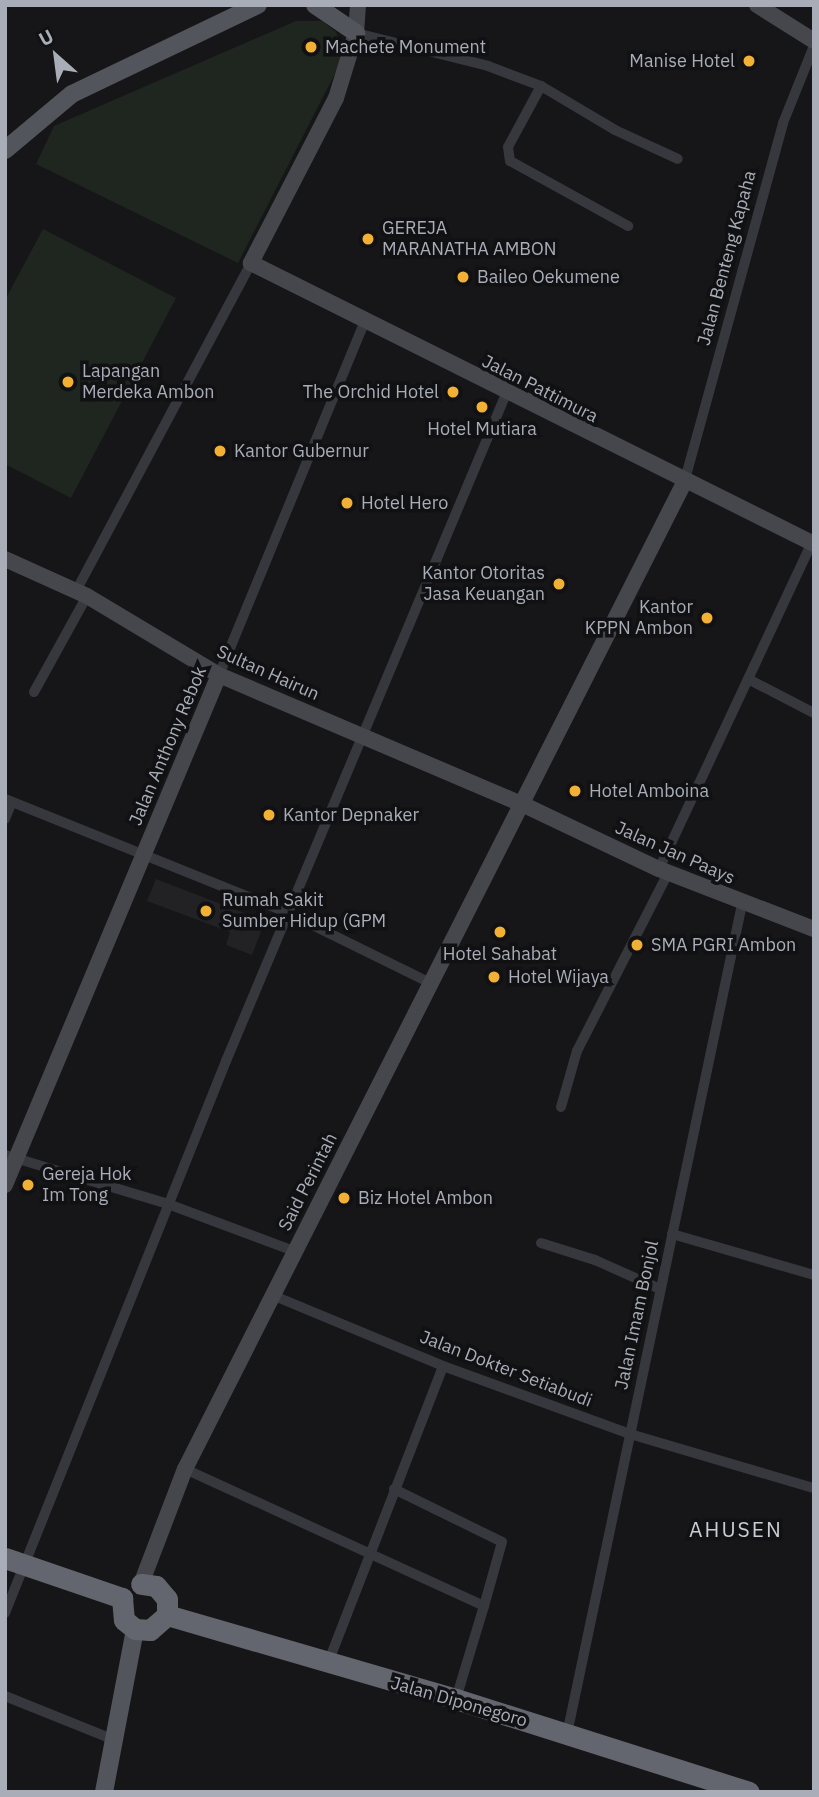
<!DOCTYPE html>
<style>
body{margin:0}
#map{position:relative;width:819px;height:1797px;overflow:hidden;background:#161618;font-family:"IBM Plex Sans",sans-serif}
div>[style]{position:absolute}
.built>*{inset:0;background:#222225}
.green>*{inset:0;background:#1e261f}
.street>*{height:10px;margin:-5px;padding:0 5px;transform-origin:5px;border-radius:5px;background:#37383d}
.secondary>*{height:16px;margin:-8px;padding:0 8px;transform-origin:8px;border-radius:8px;background:#45474d}
.primary>*{height:18px;margin:-9px;padding:0 9px;transform-origin:9px;border-radius:9px;background:#53555c}
.highway>*{height:21px;margin:-10.5px;padding:0 10.5px;transform-origin:10.5px;border-radius:10.5px;background:#63666e}
.dots>*{width:19px;height:19px;translate:-50% -50%;box-sizing:border-box;border:4px solid #111113;border-radius:50%}
span{translate:-50% -50%;white-space:nowrap;text-align:center;line-height:1.15;-webkit-text-stroke:7px #111113;paint-order:stroke}
.poi-label{font-size:18px;color:#a8adb8}
.left{translate:0 -50%;text-align:left}
.right{translate:-100% -50%;text-align:right}
.street-label{font-size:18px;color:#a8adb8}
.quarter-label{font-size:21px;color:#c9ccd4;letter-spacing:2px}
.frame{position:absolute;inset:0;border:7px solid #a8adb8;pointer-events:none}
.north{position:absolute;left:21px;top:21px;width:70px;height:70px;-webkit-text-stroke:5px #111113;paint-order:stroke;rotate:332deg;font-size:19px;font-weight:700;line-height:28px;text-align:center;color:#a8adb8}
.north::after{content:'';display:block;margin:auto;width:24px;height:32px;background:#a8adb8;clip-path:polygon(50% 0,100% 100%,50% 72%,0 100%)}
</style>
<div id="map">
<div class="built">
<div style="clip-path:polygon(156px 879px,265px 921px,252px 955px,226px 945px,230px 932px,147px 901px)"></div>
</div>
<div class="green">
<div style="clip-path:polygon(296px 21px,322px 21px,336px 32px,344px 56px,238px 263px,36px 164px,54px 126px)"></div>
<div style="clip-path:polygon(43px 229px,176px 298px,71px 498px,5px 464px,5px 300px)"></div>
</div>
<div class="street">
<div style="left:356px;top:33px;width:136px;rotate:14deg"></div>
<div style="left:488px;top:66px;width:57px;rotate:20.7deg"></div>
<div style="left:541px;top:86px;width:69px;rotate:118.4deg"></div>
<div style="left:508px;top:147px;width:14px;rotate:82deg"></div>
<div style="left:510px;top:161px;width:135px;rotate:28.8deg"></div>
<div style="left:541px;top:86px;width:86px;rotate:30.7deg"></div>
<div style="left:615px;top:130px;width:69px;rotate:24.7deg"></div>
<div style="left:684px;top:483px;width:373px;rotate:-74.6deg"></div>
<div style="left:783px;top:123px;width:83px;rotate:-68.1deg"></div>
<div style="left:76px;top:591px;width:372px;rotate:-61.9deg"></div>
<div style="left:219px;top:675px;width:383px;rotate:-67.6deg"></div>
<div style="left:748px;top:679px;width:74px;rotate:27.3deg"></div>
<div style="left:34px;top:692px;width:110px;rotate:-61.1deg"></div>
<div style="left:5px;top:799px;width:305px;rotate:21.9deg"></div>
<div style="left:288px;top:913px;width:161px;rotate:26.2deg"></div>
<div style="left:5px;top:819px;width:18px;rotate:-68deg"></div>
<div style="left:659px;top:869px;width:360px;rotate:-64.9deg"></div>
<div style="left:561px;top:1107px;width:58px;rotate:-74.1deg"></div>
<div style="left:577px;top:1051px;width:200px;rotate:-62.9deg"></div>
<div style="left:5px;top:1155px;width:170px;rotate:16.7deg"></div>
<div style="left:168px;top:1204px;width:134px;rotate:20.5deg"></div>
<div style="left:672px;top:1234px;width:148px;rotate:16.1deg"></div>
<div style="left:541px;top:1243px;width:57px;rotate:17.5deg"></div>
<div style="left:595px;top:1260px;width:71px;rotate:24deg"></div>
<div style="left:272px;top:1295px;width:185px;rotate:22.5deg"></div>
<div style="left:443px;top:1366px;width:199px;rotate:20deg"></div>
<div style="left:630px;top:1434px;width:192px;rotate:16.4deg"></div>
<div style="left:185px;top:1469px;width:329px;rotate:24.6deg"></div>
<div style="left:484px;top:1606px;width:97px;rotate:106.8deg"></div>
<div style="left:394px;top:1489px;width:120px;rotate:26.1deg"></div>
<div style="left:502px;top:1542px;width:66px;rotate:105.7deg"></div>
<div style="left:5px;top:1613px;width:595px;rotate:-68.18deg"></div>
<div style="left:226px;top:1061px;width:723px;rotate:-67.23deg"></div>
<div style="left:328px;top:1663px;width:318px;rotate:-68.8deg"></div>
<div style="left:5px;top:1696px;width:115px;rotate:21.9deg"></div>
<div style="left:567px;top:1734px;width:848px;rotate:-78.09deg"></div>
</div>
<div class="secondary">
<div style="left:358px;top:5px;width:28px;rotate:94deg"></div>
<div style="left:356px;top:33px;width:68px;rotate:107.1deg"></div>
<div style="left:336px;top:98px;width:186px;rotate:117.3deg"></div>
<div style="left:251px;top:263px;width:629px;rotate:26.52deg"></div>
<div style="left:757px;top:5px;width:67px;rotate:32.3deg"></div>
<div style="left:5px;top:559px;width:90px;rotate:24.3deg"></div>
<div style="left:87px;top:596px;width:154px;rotate:30.9deg"></div>
<div style="left:219px;top:675px;width:332px;rotate:23.1deg"></div>
<div style="left:524px;top:805px;width:149px;rotate:25.4deg"></div>
<div style="left:659px;top:869px;width:166px;rotate:21.2deg"></div>
<div style="left:5px;top:1185px;width:553px;rotate:-67.24deg"></div>
<div style="left:141px;top:1584px;width:123px;rotate:-69.1deg"></div>
<div style="left:185px;top:1469px;width:1105px;rotate:-63.16deg"></div>
</div>
<div class="primary">
<div style="left:315px;top:5px;width:50px;rotate:34.3deg"></div>
<div style="left:5px;top:150px;width:87px;rotate:-39.9deg"></div>
<div style="left:72px;top:94px;width:206px;rotate:-25.6deg"></div>
<div style="left:104px;top:1792px;width:166px;rotate:-79.2deg"></div>
</div>
<div class="highway">
<div style="left:5px;top:1558px;width:124px;rotate:18.9deg"></div>
<div style="left:122px;top:1598px;width:22px;rotate:85deg"></div>
<div style="left:124px;top:1620px;width:14px;rotate:39deg"></div>
<div style="left:135px;top:1629px;width:15px;rotate:4deg"></div>
<div style="left:150px;top:1630px;width:23px;rotate:-41deg"></div>
<div style="left:167px;top:1615px;width:16px;rotate:-90deg"></div>
<div style="left:167px;top:1599px;width:17px;rotate:-130deg"></div>
<div style="left:156px;top:1586px;width:15px;rotate:-172deg"></div>
<div style="left:167px;top:1615px;width:301px;rotate:16.2deg"></div>
<div style="left:456px;top:1699px;width:307px;rotate:17.6deg"></div>
</div>
<div class="dots">
<div style="left:311px;top:47px;background:#f2b134"></div>
<div style="left:749px;top:61px;background:#f2b134"></div>
<div style="left:368px;top:239px;background:#f2b134"></div>
<div style="left:463px;top:277px;background:#f2b134"></div>
<div style="left:68px;top:382px;background:#f2b134"></div>
<div style="left:453px;top:392px;background:#f2b134"></div>
<div style="left:482px;top:407px;background:#f2b134"></div>
<div style="left:220px;top:451px;background:#f2b134"></div>
<div style="left:347px;top:503px;background:#f2b134"></div>
<div style="left:559px;top:584px;background:#f2b134"></div>
<div style="left:707px;top:618px;background:#f2b134"></div>
<div style="left:575px;top:791px;background:#f2b134"></div>
<div style="left:269px;top:815px;background:#f2b134"></div>
<div style="left:206px;top:911px;background:#f2b134"></div>
<div style="left:500px;top:932px;background:#f2b134"></div>
<div style="left:637px;top:945px;background:#f2b134"></div>
<div style="left:494px;top:977px;background:#f2b134"></div>
<div style="left:28px;top:1185px;background:#f2b134"></div>
<div style="left:344px;top:1198px;background:#f2b134"></div>
</div>
<div class="poi-label">
<span class="left" style="left:325px;top:47px">Machete Monument</span>
<span class="right" style="left:735px;top:61px">Manise Hotel</span>
<span class="left" style="left:382px;top:239px">GEREJA<br>MARANATHA AMBON</span>
<span class="left" style="left:477px;top:277px">Baileo Oekumene</span>
<span class="left" style="left:82px;top:382px">Lapangan<br>Merdeka Ambon</span>
<span class="right" style="left:439px;top:392px">The Orchid Hotel</span>
<span style="left:482px;top:429px">Hotel Mutiara</span>
<span class="left" style="left:234px;top:451px">Kantor Gubernur</span>
<span class="left" style="left:361px;top:503px">Hotel Hero</span>
<span class="right" style="left:545px;top:584px">Kantor Otoritas<br>Jasa Keuangan</span>
<span class="right" style="left:693px;top:618px">Kantor<br>KPPN Ambon</span>
<span class="left" style="left:589px;top:791px">Hotel Amboina</span>
<span class="left" style="left:283px;top:815px">Kantor Depnaker</span>
<span class="left" style="left:222px;top:911px">Rumah Sakit<br>Sumber Hidup (GPM</span>
<span class="left" style="left:651px;top:945px">SMA PGRI Ambon</span>
<span style="left:500px;top:954px">Hotel Sahabat</span>
<span class="left" style="left:508px;top:977px">Hotel Wijaya</span>
<span class="left" style="left:42px;top:1185px">Gereja Hok<br>Im Tong</span>
<span class="left" style="left:358px;top:1198px">Biz Hotel Ambon</span>
</div>
<div class="street-label">
<span style="left:727px;top:258px;rotate:-75deg">Jalan Benteng Kapaha</span>
<span style="left:540px;top:389px;rotate:27deg">Jalan Pattimura</span>
<span style="left:268px;top:673px;rotate:24deg">Sultan Hairun</span>
<span style="left:168px;top:746px;rotate:-67deg">Jalan Anthony Rebok</span>
<span style="left:675px;top:853px;rotate:24deg">Jalan Jan Paays</span>
<span style="left:308px;top:1182px;rotate:-63deg">Said Perintah</span>
<span style="left:637px;top:1315px;rotate:-78deg">Jalan Imam Bonjol</span>
<span style="left:506px;top:1369px;rotate:21deg">Jalan Dokter Setiabudi</span>
<span style="left:459px;top:1702px;rotate:16deg">Jalan Diponegoro</span>
</div>
<div class="quarter-label">
<span style="left:736px;top:1529px">AHUSEN</span>
</div>
<div class="frame"></div>
<div class="north">U</div>
</div>
